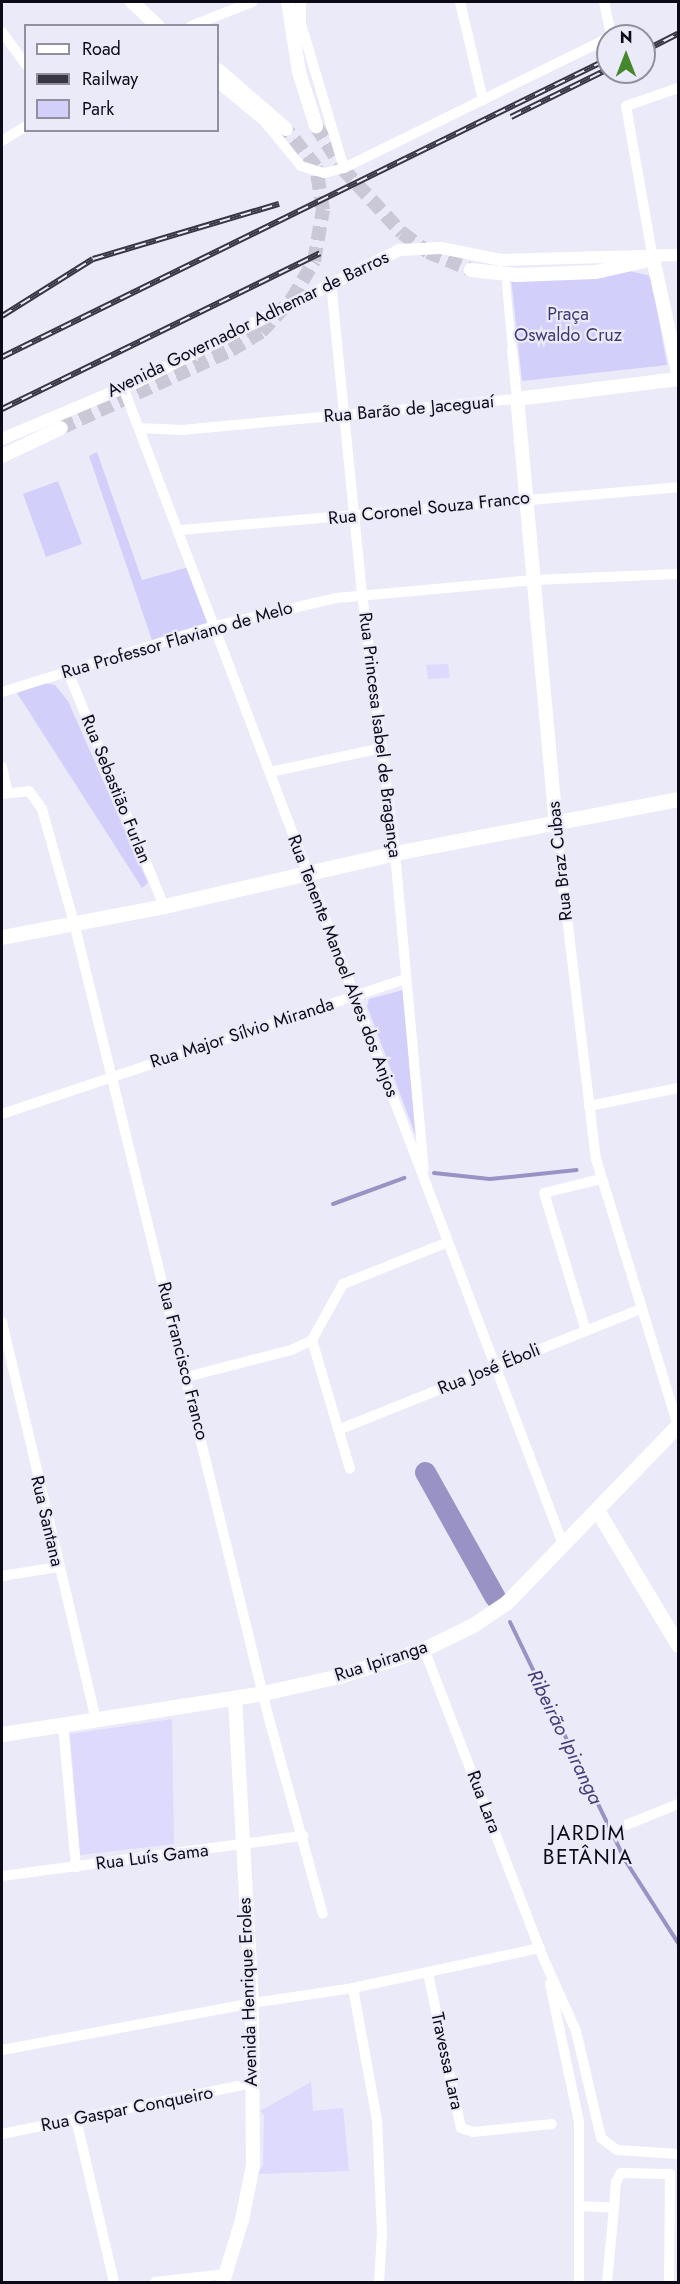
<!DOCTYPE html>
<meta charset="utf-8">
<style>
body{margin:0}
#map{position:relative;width:680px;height:2284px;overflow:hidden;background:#ebeaf9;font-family:Jost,sans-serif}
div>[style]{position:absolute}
.built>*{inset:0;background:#dddafd}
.green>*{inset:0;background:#d2cffa}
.stream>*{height:4px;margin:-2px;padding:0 2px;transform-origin:2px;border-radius:2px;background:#9893c4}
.river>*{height:21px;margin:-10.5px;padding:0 10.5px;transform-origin:10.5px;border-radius:10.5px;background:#9893c4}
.secondary-tunnel>*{height:14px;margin-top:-7px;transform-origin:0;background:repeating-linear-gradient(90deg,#cac8d7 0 14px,transparent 0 21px)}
.pedestrian>*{height:8px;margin:-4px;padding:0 4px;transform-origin:4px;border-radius:4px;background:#fff}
.minor>*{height:10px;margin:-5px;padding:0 5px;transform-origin:5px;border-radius:5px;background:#fff}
.tertiary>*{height:12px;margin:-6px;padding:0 6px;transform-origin:6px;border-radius:6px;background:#fff}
.secondary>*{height:14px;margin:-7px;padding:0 7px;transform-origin:7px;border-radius:7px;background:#fff}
.primary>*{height:15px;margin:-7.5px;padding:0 7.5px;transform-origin:7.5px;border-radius:7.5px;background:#fff}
.rail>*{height:6px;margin-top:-3px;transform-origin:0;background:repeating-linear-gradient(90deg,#ebeaf9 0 11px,#383643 0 22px);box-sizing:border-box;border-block:2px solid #383643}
span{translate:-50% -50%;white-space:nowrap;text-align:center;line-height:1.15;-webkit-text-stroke:4.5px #ebeaf9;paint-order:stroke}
.park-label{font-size:18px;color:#413774}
.street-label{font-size:18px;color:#0c0a16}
.water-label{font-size:20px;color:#463c7a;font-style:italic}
.quarter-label{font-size:21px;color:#0c0a16;letter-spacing:1.5px}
.frame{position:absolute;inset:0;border:3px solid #0c0a16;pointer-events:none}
.legend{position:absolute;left:24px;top:24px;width:195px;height:108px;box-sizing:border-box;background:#ebeaf9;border:2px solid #92909e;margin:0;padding:8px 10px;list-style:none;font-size:18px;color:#0c0a16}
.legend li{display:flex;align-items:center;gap:12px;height:30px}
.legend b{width:30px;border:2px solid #92909e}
.north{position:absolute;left:596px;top:24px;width:60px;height:60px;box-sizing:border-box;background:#ebeaf9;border:2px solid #92909e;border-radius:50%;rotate:0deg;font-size:16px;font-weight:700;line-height:24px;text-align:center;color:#0c0a16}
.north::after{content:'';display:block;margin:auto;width:21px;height:27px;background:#44882c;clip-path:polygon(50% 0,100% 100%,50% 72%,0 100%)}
</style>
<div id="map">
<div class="built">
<div style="clip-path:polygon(448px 664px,450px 678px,428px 679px,426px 665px)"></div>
<div style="clip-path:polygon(172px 1719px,174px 1844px,80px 1855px,70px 1734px)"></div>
<div style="clip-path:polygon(311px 2082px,313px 2111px,343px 2108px,349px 2171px,258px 2174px,263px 2165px,264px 2115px,260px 2111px)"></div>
</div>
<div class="green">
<div style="clip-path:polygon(630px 271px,651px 276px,667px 365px,522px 381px,511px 278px)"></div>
<div style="clip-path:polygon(97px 452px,142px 580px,189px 567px,209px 622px,152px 640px,89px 456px)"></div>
<div style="clip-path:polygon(58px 481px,82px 544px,46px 557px,23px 494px)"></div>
<div style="clip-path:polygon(43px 683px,55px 685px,68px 701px,148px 883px,142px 888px,17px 693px)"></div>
<div style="clip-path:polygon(403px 990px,420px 1147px,367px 1006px,369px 999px)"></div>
</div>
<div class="stream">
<div style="left:434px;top:1173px;width:56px;rotate:6.1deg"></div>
<div style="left:490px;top:1179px;width:87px;rotate:-5.9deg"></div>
<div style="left:333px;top:1204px;width:76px;rotate:-20.1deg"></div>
<div style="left:510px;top:1622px;width:264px;rotate:64.2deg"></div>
<div style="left:625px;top:1860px;width:98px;rotate:57.4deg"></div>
</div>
<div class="river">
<div style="left:425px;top:1472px;width:143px;rotate:60.8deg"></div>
</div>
<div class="secondary-tunnel">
<div style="left:316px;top:126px;width:51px;rotate:57.9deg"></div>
<div style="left:343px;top:169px;width:87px;rotate:47.3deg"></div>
<div style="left:402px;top:233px;width:32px;rotate:36deg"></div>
<div style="left:428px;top:252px;width:47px;rotate:22.7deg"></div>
<div style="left:61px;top:428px;width:187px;rotate:-24.6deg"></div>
<div style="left:231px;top:350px;width:35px;rotate:-31deg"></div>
<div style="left:261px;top:332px;width:45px;rotate:-46.8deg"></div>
<div style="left:292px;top:299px;width:44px;rotate:-59.9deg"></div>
<div style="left:314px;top:261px;width:52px;rotate:-80deg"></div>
<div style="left:323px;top:210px;width:44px;rotate:-99.2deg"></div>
<div style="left:316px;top:167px;width:48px;rotate:-128.3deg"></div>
</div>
<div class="pedestrian">
<div style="left:506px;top:284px;width:66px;rotate:84.8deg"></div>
</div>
<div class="minor">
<div style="left:301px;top:2px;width:22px;rotate:90deg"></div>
<div style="left:301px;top:24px;width:150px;rotate:73.4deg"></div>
<div style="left:460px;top:2px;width:101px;rotate:76.8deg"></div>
<div style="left:604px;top:2px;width:35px;rotate:78deg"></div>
<div style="left:191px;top:26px;width:66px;rotate:-21.5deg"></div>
<div style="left:2px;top:32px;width:41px;rotate:54deg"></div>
<div style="left:218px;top:83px;width:60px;rotate:39.6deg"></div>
<div style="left:264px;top:121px;width:58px;rotate:50.6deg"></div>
<div style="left:301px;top:166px;width:24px;rotate:17deg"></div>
<div style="left:324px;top:173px;width:21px;rotate:-14deg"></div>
<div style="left:344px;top:168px;width:294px;rotate:-26.2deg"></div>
<div style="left:2px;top:141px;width:28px;rotate:-32deg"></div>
<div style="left:653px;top:259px;width:155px;rotate:-100deg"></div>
<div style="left:626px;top:106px;width:55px;rotate:-19.1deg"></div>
<div style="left:331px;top:283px;width:313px;rotate:84.3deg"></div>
<div style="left:362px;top:594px;width:261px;rotate:82.7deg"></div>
<div style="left:395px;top:853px;width:317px;rotate:84.8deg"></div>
<div style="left:123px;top:387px;width:1238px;rotate:69.18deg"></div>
<div style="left:139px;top:428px;width:43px;rotate:2.7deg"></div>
<div style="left:182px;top:430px;width:336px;rotate:-5.3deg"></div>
<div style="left:517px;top:399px;width:49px;rotate:-95.8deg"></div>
<div style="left:180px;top:530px;width:500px;rotate:-4.9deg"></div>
<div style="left:68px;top:672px;width:253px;rotate:67.7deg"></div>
<div style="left:2px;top:692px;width:223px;rotate:-17.2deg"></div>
<div style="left:215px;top:626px;width:124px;rotate:-13deg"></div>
<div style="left:336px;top:598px;width:199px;rotate:-5.2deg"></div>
<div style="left:534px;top:580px;width:144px;rotate:-2.4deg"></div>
<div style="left:2px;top:767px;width:27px;rotate:77deg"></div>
<div style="left:270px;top:772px;width:115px;rotate:-12.1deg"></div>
<div style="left:2px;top:794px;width:27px;rotate:-6deg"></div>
<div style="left:29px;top:791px;width:22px;rotate:54deg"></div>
<div style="left:42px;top:809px;width:118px;rotate:74.3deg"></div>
<div style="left:74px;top:923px;width:815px;rotate:76.24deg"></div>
<div style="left:268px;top:1715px;width:206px;rotate:74.6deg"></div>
<div style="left:556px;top:825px;width:336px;rotate:83.2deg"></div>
<div style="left:596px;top:1159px;width:279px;rotate:72.9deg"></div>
<div style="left:589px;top:1106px;width:91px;rotate:-11.4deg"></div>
<div style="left:2px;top:1114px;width:426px;rotate:-18.5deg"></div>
<div style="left:2px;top:1322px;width:409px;rotate:76.7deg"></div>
<div style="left:586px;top:1331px;width:144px;rotate:-106.9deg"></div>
<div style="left:544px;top:1193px;width:59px;rotate:-13.8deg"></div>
<div style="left:312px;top:1340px;width:64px;rotate:-61deg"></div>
<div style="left:343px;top:1284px;width:113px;rotate:-21.8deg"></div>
<div style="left:312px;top:1340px;width:134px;rotate:73.6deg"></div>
<div style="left:186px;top:1377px;width:108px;rotate:-14.4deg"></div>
<div style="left:291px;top:1350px;width:23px;rotate:-25deg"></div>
<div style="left:338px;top:1430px;width:325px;rotate:-21.8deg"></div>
<div style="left:2px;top:1576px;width:57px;rotate:-9.1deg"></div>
<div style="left:424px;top:1649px;width:328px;rotate:68.9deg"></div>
<div style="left:542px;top:1955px;width:83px;rotate:65.9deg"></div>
<div style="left:576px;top:2031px;width:110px;rotate:76.8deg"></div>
<div style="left:601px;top:2138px;width:20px;rotate:37deg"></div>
<div style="left:617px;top:2150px;width:61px;rotate:3.8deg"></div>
<div style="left:63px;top:1726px;width:142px;rotate:84.7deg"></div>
<div style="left:626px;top:1825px;width:56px;rotate:-22deg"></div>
<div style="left:2px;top:1876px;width:304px;rotate:-7.6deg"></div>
<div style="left:428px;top:1973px;width:158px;rotate:78deg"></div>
<div style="left:461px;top:2128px;width:13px;rotate:18deg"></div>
<div style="left:473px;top:2132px;width:79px;rotate:-5.8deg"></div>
<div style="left:550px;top:1984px;width:141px;rotate:78.1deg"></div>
<div style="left:579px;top:2122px;width:160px;rotate:90deg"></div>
<div style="left:353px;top:1988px;width:134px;rotate:79.7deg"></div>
<div style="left:377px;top:2120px;width:113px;rotate:87.5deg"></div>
<div style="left:382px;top:2233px;width:49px;rotate:93.5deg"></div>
<div style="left:2px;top:2050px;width:254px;rotate:-10.6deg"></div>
<div style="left:252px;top:2003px;width:102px;rotate:-8.4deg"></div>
<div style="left:353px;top:1988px;width:191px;rotate:-12.1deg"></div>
<div style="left:76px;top:2119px;width:167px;rotate:76.9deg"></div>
<div style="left:2px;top:2134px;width:255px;rotate:-11.5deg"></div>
<div style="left:580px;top:2206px;width:34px;rotate:3deg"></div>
<div style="left:614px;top:2208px;width:26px;rotate:-86deg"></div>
<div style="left:616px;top:2182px;width:10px;rotate:-61deg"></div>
<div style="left:621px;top:2173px;width:49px;rotate:1.2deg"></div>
<div style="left:670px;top:2174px;width:108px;rotate:90.5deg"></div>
<div style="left:155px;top:2282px;width:71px;rotate:-6.4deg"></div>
<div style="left:607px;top:2282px;width:74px;rotate:-84.6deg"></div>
</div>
<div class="tertiary">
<div style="left:2px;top:439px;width:149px;rotate:-22.9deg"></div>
<div style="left:139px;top:381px;width:291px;rotate:-26.7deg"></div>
<div style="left:399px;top:250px;width:42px;rotate:-2.7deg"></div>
<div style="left:441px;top:248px;width:61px;rotate:11.3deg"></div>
<div style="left:501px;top:260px;width:177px;rotate:-1.6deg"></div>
</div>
<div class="secondary">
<div style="left:132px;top:2px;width:35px;rotate:43deg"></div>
<div style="left:288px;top:2px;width:71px;rotate:81.1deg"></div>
<div style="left:299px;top:72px;width:57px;rotate:72.5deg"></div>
<div style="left:218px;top:70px;width:90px;rotate:40.9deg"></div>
<div style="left:471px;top:270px;width:46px;rotate:6.2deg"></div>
<div style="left:517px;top:275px;width:79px;rotate:-2.2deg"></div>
<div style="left:596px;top:272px;width:58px;rotate:-12.8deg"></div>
<div style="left:653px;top:259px;width:116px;rotate:77.5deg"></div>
<div style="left:2px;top:456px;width:65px;rotate:-25.4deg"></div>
<div style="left:556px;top:825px;width:428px;rotate:-95.2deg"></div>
<div style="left:517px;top:399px;width:162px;rotate:-7.1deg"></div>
<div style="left:223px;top:2282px;width:65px;rotate:-73deg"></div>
<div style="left:242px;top:2220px;width:56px;rotate:-78.7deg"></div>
<div style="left:253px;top:2165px;width:162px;rotate:-90.4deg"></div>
<div style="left:252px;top:2003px;width:305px;rotate:-93.2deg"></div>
</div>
<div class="primary">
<div style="left:2px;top:937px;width:165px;rotate:-10.8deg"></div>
<div style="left:164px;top:906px;width:237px;rotate:-12.9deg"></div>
<div style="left:395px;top:853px;width:288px;rotate:-10.8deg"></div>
<div style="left:597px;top:1510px;width:157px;rotate:59deg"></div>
<div style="left:2px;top:1734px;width:264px;rotate:-8.9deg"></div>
<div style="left:263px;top:1693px;width:78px;rotate:-12.6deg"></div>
<div style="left:339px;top:1676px;width:89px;rotate:-17.6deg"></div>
<div style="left:424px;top:1649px;width:55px;rotate:-26.1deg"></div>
<div style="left:473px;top:1625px;width:40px;rotate:-34deg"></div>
<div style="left:506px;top:1603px;width:248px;rotate:-46deg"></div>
</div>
<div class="rail">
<div style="left:644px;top:51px;width:38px;rotate:-27deg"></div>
<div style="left:511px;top:117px;width:108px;rotate:-26.3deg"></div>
<div style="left:2px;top:316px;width:107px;rotate:-32.1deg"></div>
<div style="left:93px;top:259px;width:194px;rotate:-16.5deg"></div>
<div style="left:2px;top:357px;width:675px;rotate:-26.19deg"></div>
<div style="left:2px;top:409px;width:354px;rotate:-26.1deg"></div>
</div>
<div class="park-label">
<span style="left:568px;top:325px">Praça<br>Oswaldo Cruz</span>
</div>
<div class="street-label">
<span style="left:248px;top:324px;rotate:-26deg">Avenida Governador Adhemar de Barros</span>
<span style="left:409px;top:409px;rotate:-5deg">Rua Barão de Jaceguaí</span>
<span style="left:429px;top:508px;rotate:-6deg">Rua Coronel Souza Franco</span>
<span style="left:177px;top:640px;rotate:-16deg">Rua Professor Flaviano de Melo</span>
<span style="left:380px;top:735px;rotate:83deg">Rua Princesa Isabel de Bragança</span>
<span style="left:116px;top:789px;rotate:68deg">Rua Sebastião Furlan</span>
<span style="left:560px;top:861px;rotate:-96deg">Rua Braz Cubas</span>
<span style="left:343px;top:966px;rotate:69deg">Rua Tenente Manoel Alves dos Anjos</span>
<span style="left:242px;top:1033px;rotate:-18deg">Rua Major Sílvio Miranda</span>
<span style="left:183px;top:1361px;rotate:76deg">Rua Francisco Franco</span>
<span style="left:489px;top:1369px;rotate:-22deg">Rua José Éboli</span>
<span style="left:47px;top:1521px;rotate:77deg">Rua Santana</span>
<span style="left:381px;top:1661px;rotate:-18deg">Rua Ipiranga</span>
<span style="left:484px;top:1802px;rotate:69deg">Rua Lara</span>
<span style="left:152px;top:1857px;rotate:-7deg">Rua Luís Gama</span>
<span style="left:248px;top:1992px;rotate:-92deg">Avenida Henrique Eroles</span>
<span style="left:447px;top:2061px;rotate:78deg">Travessa Lara</span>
<span style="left:127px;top:2109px;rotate:-11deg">Rua Gaspar Conqueiro</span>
</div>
<div class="water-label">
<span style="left:565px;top:1737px;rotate:64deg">Ribeirão Ipiranga</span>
</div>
<div class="quarter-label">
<span style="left:588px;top:1845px">JARDIM<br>BETÂNIA</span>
</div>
<div class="frame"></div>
<ul class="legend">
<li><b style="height:8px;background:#fff"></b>Road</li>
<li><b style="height:8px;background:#383643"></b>Railway</li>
<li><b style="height:16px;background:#d2cffa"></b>Park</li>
</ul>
<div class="north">N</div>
</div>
